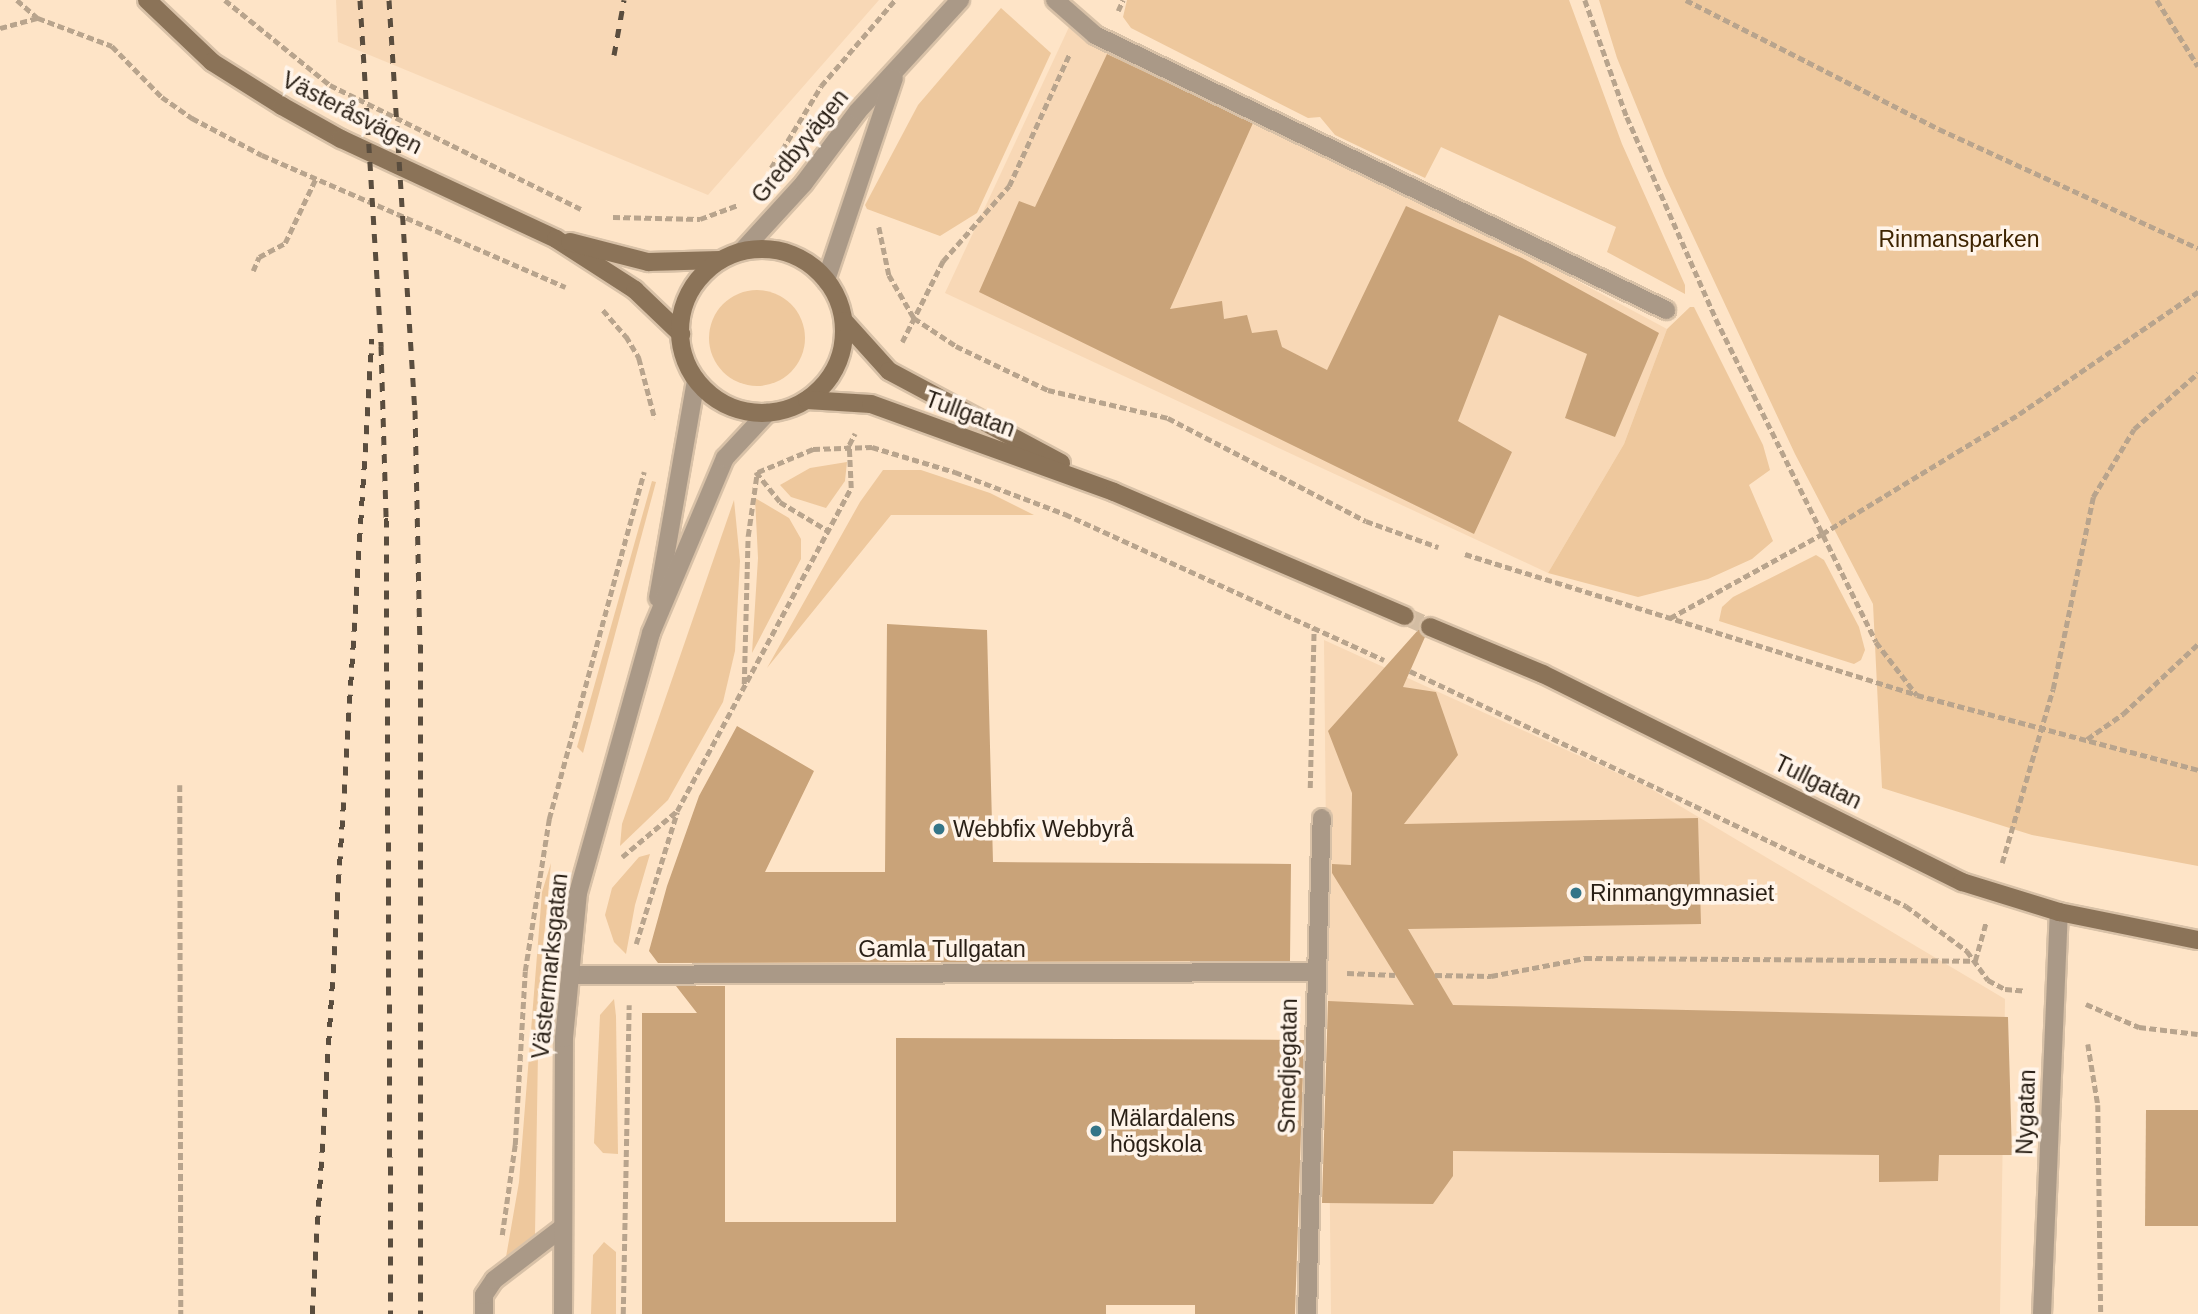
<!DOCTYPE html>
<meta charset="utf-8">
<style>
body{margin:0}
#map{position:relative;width:2198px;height:1314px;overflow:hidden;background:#fee4c7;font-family:Arial,sans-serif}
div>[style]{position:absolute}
.built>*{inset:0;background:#f8d8b6}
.green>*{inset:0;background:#eec89d}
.round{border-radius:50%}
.building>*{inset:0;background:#c9a379}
.secondary-tunnel>*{height:18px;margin-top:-9px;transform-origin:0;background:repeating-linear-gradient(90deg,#d3bda3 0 18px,transparent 0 27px)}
.path>*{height:4.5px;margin-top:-2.25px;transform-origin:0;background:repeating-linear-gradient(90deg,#b8a48d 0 7px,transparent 0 10.5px)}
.roads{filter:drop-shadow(2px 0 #d8c1a7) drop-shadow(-2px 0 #d8c1a7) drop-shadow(0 2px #d8c1a7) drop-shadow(0 -2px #d8c1a7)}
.lane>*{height:18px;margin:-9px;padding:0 9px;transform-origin:9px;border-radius:9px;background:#aa9987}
.street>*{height:18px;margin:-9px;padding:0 9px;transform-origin:9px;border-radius:9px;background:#aa9987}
.secondary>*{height:18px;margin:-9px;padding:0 9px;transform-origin:9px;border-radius:9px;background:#8b7358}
.secondary>.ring{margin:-9px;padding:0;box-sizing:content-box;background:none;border:18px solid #8b7358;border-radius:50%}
.rail>*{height:5px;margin-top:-2.5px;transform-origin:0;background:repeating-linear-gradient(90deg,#5a4d3e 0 9px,transparent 0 18px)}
.dots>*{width:19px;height:19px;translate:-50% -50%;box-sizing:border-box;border:4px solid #fff4e9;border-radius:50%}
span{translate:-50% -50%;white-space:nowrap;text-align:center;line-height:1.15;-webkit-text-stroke:7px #fff4e9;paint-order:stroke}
.street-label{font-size:23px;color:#291f15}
.park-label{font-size:23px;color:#3e2401}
.poi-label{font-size:23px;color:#291f15}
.left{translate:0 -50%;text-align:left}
</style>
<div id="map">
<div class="built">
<div style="clip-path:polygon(336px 0,879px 0,708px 195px,338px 42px)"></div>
<div style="clip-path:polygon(1076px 12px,1667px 329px,1624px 444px,1548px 573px,945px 293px)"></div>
<div style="clip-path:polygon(1324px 640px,1648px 787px,2005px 999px,2000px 1314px,1331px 1314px)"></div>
</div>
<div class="green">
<div style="clip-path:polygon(1127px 0,1569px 0,1622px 144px,1685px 285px,1685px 294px,1607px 252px,1616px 227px,1441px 147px,1425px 178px,1335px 135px,1320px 117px,1308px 118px,1131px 28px,1123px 17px)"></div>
<div style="clip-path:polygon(1599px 0,2198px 0,2198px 866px,2032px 835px,1882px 788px,1873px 604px,1795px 454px,1665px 176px,1617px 58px)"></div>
<div style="clip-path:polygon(1001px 8px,1051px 53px,977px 213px,940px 236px,867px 209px,865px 205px,918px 105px)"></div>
<div class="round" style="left:709px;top:290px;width:96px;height:96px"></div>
<div style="clip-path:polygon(1690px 307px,1694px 307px,1763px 445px,1770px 470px,1749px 485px,1773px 541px,1752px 559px,1708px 579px,1638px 597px,1548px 573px,1624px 444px,1667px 329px)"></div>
<div style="clip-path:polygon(847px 462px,845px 481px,826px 508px,791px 497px,780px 485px,810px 468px)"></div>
<div style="clip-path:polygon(883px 470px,921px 470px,990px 493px,1034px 515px,891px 515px,767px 668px,860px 502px)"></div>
<div style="clip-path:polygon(652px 481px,656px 482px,583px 753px,577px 747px)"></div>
<div style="clip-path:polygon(755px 498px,789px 518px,801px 539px,801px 559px,752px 653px,758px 558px)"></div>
<div style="clip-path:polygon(734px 500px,740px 561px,735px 651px,723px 702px,668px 800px,620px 846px,622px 824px)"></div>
<div style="clip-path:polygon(1816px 555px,1824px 560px,1859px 627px,1865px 650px,1861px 660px,1854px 664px,1719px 621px,1722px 607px,1733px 597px)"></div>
<div style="clip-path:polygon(650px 854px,635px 905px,626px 954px,614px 942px,605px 915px,612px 888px,639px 857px)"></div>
<div style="clip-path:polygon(551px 863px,539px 991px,535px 1235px,506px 1257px,519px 1182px,542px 892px)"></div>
<div style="clip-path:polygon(614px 999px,616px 1016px,618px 1154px,603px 1153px,594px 1143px,600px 1015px)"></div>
<div style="clip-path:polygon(604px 1242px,616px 1252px,616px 1314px,591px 1314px,593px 1255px)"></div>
</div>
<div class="building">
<div style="clip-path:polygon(1107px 54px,1253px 123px,1170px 309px,1222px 301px,1224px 319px,1247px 315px,1252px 333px,1277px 330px,1282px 347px,1327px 370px,1406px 206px,1522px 258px,1659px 333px,1615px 437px,1565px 418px,1587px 354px,1499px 315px,1458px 421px,1512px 452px,1474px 534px,979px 292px,1019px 201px,1035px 207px)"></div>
<div style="clip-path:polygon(887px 624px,987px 630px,993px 862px,1291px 864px,1290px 961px,658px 963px,649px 951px,667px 886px,699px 796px,737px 726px,814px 771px,765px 872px,885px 872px)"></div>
<div style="clip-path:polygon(1419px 629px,1425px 637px,1403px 687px,1436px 692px,1458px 755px,1404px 824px,1698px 818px,1701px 924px,1408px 929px,1453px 1005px,2008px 1017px,2012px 1155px,1939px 1155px,1938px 1181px,1879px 1182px,1879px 1155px,1453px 1151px,1453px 1176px,1433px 1204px,1322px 1203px,1328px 1001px,1414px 1005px,1332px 873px,1332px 864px,1351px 865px,1352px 793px,1328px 731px)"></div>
<div style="clip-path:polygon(676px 986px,725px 986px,725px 1222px,896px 1222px,896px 1038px,1304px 1040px,1295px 1314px,1195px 1314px,1195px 1305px,1106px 1305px,1106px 1314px,642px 1314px,642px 1013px,697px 1013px)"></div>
<div style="clip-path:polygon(2146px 1110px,2198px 1110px,2198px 1226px,2145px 1226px)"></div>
</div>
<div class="secondary-tunnel">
<div style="left:1405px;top:616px;width:27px;rotate:24deg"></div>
</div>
<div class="path">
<div style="left:17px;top:0;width:28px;rotate:41deg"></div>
<div style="left:38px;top:18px;width:79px;rotate:20.7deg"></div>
<div style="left:112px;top:46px;width:71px;rotate:45.6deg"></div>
<div style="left:162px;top:97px;width:37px;rotate:35deg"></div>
<div style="left:192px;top:118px;width:79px;rotate:27.9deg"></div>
<div style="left:262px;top:155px;width:331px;rotate:23.5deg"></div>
<div style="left:225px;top:0;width:135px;rotate:39deg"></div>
<div style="left:330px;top:85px;width:280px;rotate:26.3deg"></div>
<div style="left:1585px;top:0;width:124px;rotate:70.3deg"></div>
<div style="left:1627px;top:117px;width:221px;rotate:66.2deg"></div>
<div style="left:1716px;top:319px;width:360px;rotate:63.6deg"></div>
<div style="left:1876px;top:642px;width:67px;rotate:52.3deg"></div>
<div style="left:1686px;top:0;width:284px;rotate:27deg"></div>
<div style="left:1939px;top:129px;width:285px;rotate:24.7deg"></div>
<div style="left:2157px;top:0;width:78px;rotate:58.2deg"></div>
<div style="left:1118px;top:11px;width:12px;rotate:-66deg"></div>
<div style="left:0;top:28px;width:39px;rotate:-15deg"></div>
<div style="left:771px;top:168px;width:96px;rotate:-58.6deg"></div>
<div style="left:821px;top:86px;width:113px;rotate:-49.3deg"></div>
<div style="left:613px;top:217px;width:87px;rotate:1.3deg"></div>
<div style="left:700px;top:219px;width:40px;rotate:-20.2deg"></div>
<div style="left:879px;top:227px;width:49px;rotate:78.2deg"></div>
<div style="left:889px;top:275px;width:50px;rotate:59.8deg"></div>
<div style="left:914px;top:318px;width:50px;rotate:33.7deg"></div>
<div style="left:956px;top:346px;width:102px;rotate:25.6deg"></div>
<div style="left:1048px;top:390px;width:123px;rotate:13.1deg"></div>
<div style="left:1168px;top:418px;width:223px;rotate:27.5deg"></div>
<div style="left:1366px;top:521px;width:77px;rotate:19.9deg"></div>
<div style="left:253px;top:271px;width:15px;rotate:-67deg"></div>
<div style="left:259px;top:257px;width:30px;rotate:-28deg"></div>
<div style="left:285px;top:243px;width:72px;rotate:-64.5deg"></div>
<div style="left:603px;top:310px;width:35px;rotate:49deg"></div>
<div style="left:626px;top:336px;width:26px;rotate:59deg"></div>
<div style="left:639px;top:358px;width:63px;rotate:75.3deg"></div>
<div style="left:902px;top:342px;width:91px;rotate:-63.2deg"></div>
<div style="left:943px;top:261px;width:100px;rotate:-48.7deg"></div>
<div style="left:1009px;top:186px;width:144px;rotate:-65.4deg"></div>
<div style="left:756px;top:472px;width:38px;rotate:51deg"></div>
<div style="left:780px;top:502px;width:55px;rotate:30.8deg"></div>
<div style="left:758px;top:472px;width:60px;rotate:-22.7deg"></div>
<div style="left:813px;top:449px;width:59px;rotate:-1.9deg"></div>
<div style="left:872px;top:447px;width:87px;rotate:16.8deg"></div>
<div style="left:955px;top:472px;width:118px;rotate:20.9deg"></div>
<div style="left:1065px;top:514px;width:351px;rotate:24.6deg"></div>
<div style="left:1465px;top:554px;width:473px;rotate:17.3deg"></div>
<div style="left:1917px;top:695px;width:291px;rotate:14.9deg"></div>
<div style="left:1670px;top:618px;width:174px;rotate:-28.9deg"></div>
<div style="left:1822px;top:534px;width:231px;rotate:-31.3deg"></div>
<div style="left:2019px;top:414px;width:217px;rotate:-34.3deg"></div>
<div style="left:1410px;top:671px;width:549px;rotate:25.35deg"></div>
<div style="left:1906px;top:906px;width:76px;rotate:36.4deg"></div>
<div style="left:1967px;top:951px;width:36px;rotate:54deg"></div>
<div style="left:1988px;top:980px;width:19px;rotate:28deg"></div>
<div style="left:2005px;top:989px;width:21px;rotate:5deg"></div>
<div style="left:744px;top:684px;width:148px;rotate:-88.5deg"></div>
<div style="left:748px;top:536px;width:64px;rotate:-81.9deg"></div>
<div style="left:2087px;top:739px;width:44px;rotate:-34.8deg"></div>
<div style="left:2123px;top:714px;width:103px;rotate:-43deg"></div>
<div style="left:180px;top:785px;width:529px;rotate:89.89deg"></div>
<div style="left:1310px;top:788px;width:160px;rotate:-88.6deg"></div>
<div style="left:622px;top:857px;width:72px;rotate:-39.9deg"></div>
<div style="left:677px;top:811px;width:367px;rotate:-61.7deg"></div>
<div style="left:851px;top:488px;width:43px;rotate:-92.7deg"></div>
<div style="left:849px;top:445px;width:13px;rotate:-63deg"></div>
<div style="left:2002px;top:863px;width:181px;rotate:-73.7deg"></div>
<div style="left:2053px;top:689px;width:196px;rotate:-78.2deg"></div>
<div style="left:2093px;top:497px;width:79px;rotate:-58.9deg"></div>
<div style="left:2134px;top:429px;width:85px;rotate:-41.2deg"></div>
<div style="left:636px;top:944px;width:138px;rotate:-72.7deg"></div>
<div style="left:1975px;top:961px;width:41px;rotate:-74.2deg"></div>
<div style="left:1347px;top:973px;width:48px;rotate:2.4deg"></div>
<div style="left:1435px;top:975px;width:56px;rotate:1deg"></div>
<div style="left:1491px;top:976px;width:96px;rotate:-10.8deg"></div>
<div style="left:1585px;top:958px;width:389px;rotate:0.4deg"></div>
<div style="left:2086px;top:1004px;width:58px;rotate:23.5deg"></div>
<div style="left:2139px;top:1027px;width:59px;rotate:6.8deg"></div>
<div style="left:2088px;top:1044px;width:62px;rotate:80.7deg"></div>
<div style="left:2098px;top:1105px;width:209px;rotate:89.2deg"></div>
<div style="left:502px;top:1235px;width:91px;rotate:-81.8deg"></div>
<div style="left:515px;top:1145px;width:174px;rotate:-86.7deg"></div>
<div style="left:525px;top:971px;width:154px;rotate:-81deg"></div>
<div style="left:549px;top:819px;width:360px;rotate:-74.7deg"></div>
<div style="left:623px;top:1314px;width:309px;rotate:-88.9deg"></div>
</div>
<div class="roads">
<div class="lane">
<div style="left:1055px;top:0;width:53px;rotate:41.2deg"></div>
<div style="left:1095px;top:35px;width:634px;rotate:25.72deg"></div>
<div style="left:484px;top:1314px;width:19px;rotate:-90deg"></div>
<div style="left:484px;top:1295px;width:18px;rotate:-56deg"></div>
<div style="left:494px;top:1280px;width:87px;rotate:-37.5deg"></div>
</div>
<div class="street">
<div style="left:742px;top:251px;width:92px;rotate:-47.6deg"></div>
<div style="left:804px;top:183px;width:90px;rotate:-53.1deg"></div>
<div style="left:858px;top:111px;width:151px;rotate:-47.4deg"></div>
<div style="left:826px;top:280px;width:213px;rotate:-71.4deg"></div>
<div style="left:658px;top:598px;width:221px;rotate:-80.1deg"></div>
<div style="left:570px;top:975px;width:745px;rotate:-0.23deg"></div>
<div style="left:563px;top:1314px;width:276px;rotate:-89.8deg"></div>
<div style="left:564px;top:1038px;width:146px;rotate:-84.5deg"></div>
<div style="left:578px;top:893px;width:270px;rotate:-74.3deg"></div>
<div style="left:651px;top:633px;width:190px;rotate:-67.1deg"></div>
<div style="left:725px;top:458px;width:62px;rotate:-47deg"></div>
<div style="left:1307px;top:1314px;width:496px;rotate:-88.3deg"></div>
<div style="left:2042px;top:1314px;width:402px;rotate:-87.6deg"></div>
</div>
<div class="secondary">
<div style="left:147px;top:0;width:90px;rotate:43.6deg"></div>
<div style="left:212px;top:62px;width:83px;rotate:32.2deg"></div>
<div style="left:282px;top:106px;width:68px;rotate:29.2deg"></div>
<div style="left:341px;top:139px;width:237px;rotate:24.9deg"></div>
<div style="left:556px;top:239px;width:94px;rotate:32.8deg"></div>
<div style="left:635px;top:290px;width:64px;rotate:43.7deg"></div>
<div style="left:570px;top:242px;width:81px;rotate:14.4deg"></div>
<div style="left:648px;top:262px;width:72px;rotate:-1.6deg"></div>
<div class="ring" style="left:680px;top:249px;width:146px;height:146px"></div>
<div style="left:844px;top:321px;width:67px;rotate:48deg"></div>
<div style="left:889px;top:371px;width:195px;rotate:28.1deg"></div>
<div style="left:807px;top:400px;width:64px;rotate:3.6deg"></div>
<div style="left:871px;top:404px;width:258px;rotate:19.9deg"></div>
<div style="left:1114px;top:492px;width:316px;rotate:23.1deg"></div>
<div style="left:1430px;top:627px;width:122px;rotate:22.6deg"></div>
<div style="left:1543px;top:674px;width:468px;rotate:26.4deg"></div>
<div style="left:1962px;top:882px;width:102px;rotate:17.2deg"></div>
<div style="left:2059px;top:912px;width:142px;rotate:11.4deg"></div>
</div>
</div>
<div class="rail">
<div style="left:360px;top:0;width:347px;rotate:86.5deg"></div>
<div style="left:381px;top:346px;width:172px;rotate:88.3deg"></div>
<div style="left:386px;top:518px;width:796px;rotate:89.64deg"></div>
<div style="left:389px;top:0;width:411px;rotate:86.4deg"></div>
<div style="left:415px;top:410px;width:234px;rotate:88.8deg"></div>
<div style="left:420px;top:644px;width:670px;rotate:90deg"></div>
<div style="left:614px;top:55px;width:56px;rotate:-79.7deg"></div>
<div style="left:312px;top:1314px;width:977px;rotate:-86.48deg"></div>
</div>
<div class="dots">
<div style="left:939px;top:829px;background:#347588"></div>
<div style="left:1576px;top:893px;background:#347588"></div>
<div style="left:1096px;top:1131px;background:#347588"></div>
</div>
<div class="street-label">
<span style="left:352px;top:113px;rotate:27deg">Västeråsvägen</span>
<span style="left:800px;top:146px;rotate:-51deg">Gredbyvägen</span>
<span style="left:970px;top:414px;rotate:20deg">Tullgatan</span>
<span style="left:1818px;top:782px;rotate:26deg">Tullgatan</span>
<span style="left:942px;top:949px">Gamla Tullgatan</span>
<span style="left:550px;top:966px;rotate:-84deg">Västermarksgatan</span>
<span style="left:1288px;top:1066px;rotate:-89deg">Smedjegatan</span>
<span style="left:2026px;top:1112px;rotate:-88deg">Nygatan</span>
</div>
<div class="park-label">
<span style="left:1959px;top:239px">Rinmansparken</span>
</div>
<div class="poi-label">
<span class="left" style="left:953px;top:829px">Webbfix Webbyrå</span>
<span class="left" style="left:1590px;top:893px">Rinmangymnasiet</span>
<span class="left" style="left:1110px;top:1131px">Mälardalens<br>högskola</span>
</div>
</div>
